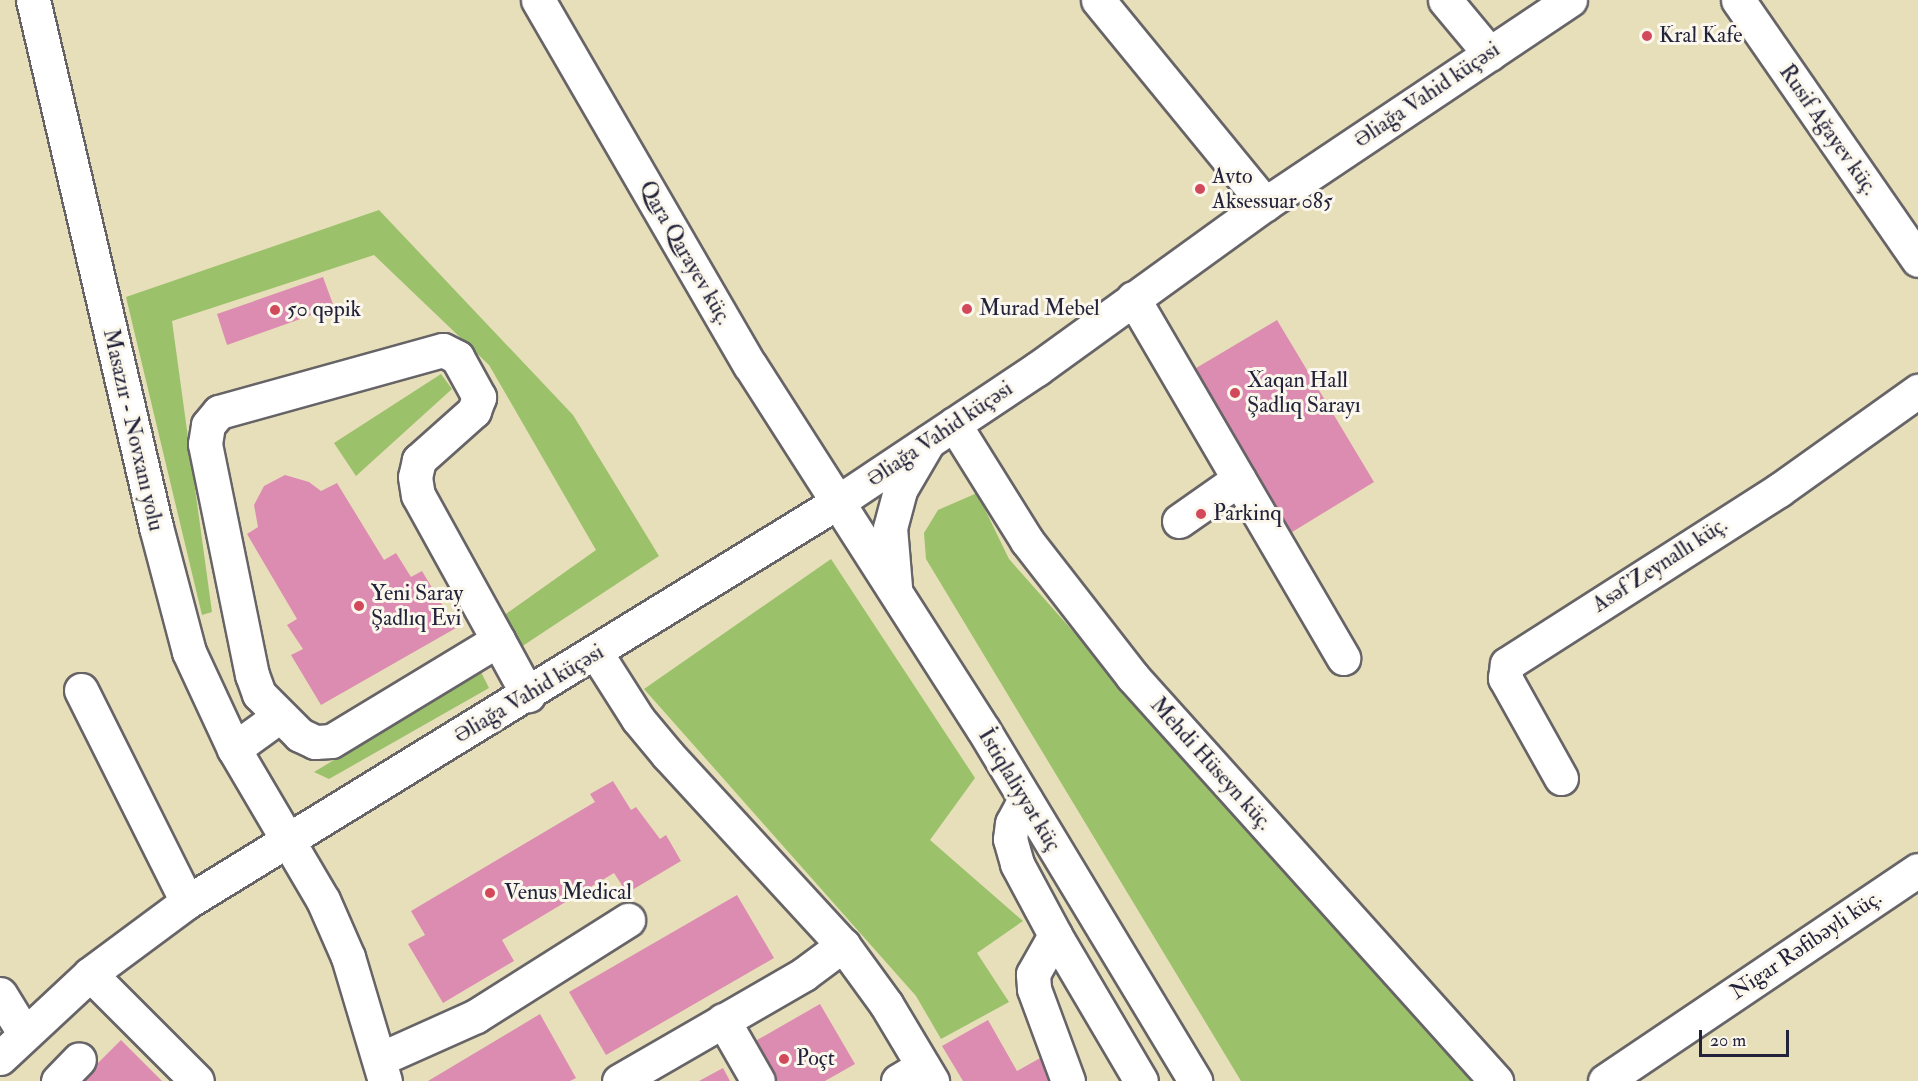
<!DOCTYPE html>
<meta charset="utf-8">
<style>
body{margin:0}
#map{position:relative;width:1918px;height:1081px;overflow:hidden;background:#e7dfba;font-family:"IM FELL Double Pica",serif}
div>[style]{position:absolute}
.green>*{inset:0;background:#9bc16b}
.building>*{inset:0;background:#dd8cb1}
.roads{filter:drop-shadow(2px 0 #676467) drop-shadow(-2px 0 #676467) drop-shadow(0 2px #676467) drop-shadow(0 -2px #676467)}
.minor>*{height:33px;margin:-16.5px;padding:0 16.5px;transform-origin:16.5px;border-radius:16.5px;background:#fff}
.major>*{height:33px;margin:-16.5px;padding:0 16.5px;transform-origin:16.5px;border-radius:16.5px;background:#fff}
.dots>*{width:16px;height:16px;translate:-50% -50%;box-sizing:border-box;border:3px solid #fbf7ec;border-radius:50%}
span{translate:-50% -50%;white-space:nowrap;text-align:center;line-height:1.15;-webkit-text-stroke:6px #fbf7ec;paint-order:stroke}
.poi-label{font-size:22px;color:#22223b}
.left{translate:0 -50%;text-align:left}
.street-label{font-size:22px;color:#22223b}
.scale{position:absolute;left:1699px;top:1030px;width:90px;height:27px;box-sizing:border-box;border:3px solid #22223b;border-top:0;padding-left:8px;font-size:18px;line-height:21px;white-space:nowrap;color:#22223b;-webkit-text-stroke:4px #fbf7ec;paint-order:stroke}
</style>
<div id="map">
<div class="green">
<div style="clip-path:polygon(379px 210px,573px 415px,659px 556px,521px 647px,503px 616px,596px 550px,489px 365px,374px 255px,172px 321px,212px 612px,202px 615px,126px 297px)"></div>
<div style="clip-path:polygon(441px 374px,452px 389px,356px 476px,334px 443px)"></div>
<div style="clip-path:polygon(977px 493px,1009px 559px,1472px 1081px,1241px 1081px,926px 559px,924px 533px,938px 510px)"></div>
<div style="clip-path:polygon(831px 559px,975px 778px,930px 840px,1023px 921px,977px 953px,1009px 1002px,941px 1039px,916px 996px,644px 689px)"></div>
<div style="clip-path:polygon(481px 672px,489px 688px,329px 779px,314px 772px)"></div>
</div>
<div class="building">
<div style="clip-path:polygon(323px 277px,334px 307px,227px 345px,217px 314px)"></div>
<div style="clip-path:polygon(1277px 320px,1374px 482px,1284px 537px,1186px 374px)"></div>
<div style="clip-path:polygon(285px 475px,309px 482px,321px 491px,337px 483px,384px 560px,396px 553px,411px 577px,422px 571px,456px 628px,321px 705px,291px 655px,303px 649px,287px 625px,297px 619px,247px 534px,258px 527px,254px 505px,264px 486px)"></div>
<div style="clip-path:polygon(613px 781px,631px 810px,636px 807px,660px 839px,666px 835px,681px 861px,627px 893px,614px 873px,502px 940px,514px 961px,443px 1003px,408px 944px,425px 935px,411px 911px,595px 802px,590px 794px)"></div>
<div style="clip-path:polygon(737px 895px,774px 958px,606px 1055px,569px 992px)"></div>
<div style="clip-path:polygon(820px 1004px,855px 1064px,825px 1081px,774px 1081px,752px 1043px)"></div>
<div style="clip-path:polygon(540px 1014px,576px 1078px,570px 1081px,428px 1081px)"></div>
<div style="clip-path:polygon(988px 1020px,1017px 1071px,1042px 1057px,1056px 1081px,963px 1081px,942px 1046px)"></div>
<div style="clip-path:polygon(121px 1040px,162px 1081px,80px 1081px)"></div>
<div style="clip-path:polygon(723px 1068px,730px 1081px,699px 1081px)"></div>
</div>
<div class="roads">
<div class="minor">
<div style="left:33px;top:0;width:541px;rotate:76.86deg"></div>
<div style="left:156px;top:527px;width:129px;rotate:75.2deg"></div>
<div style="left:189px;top:652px;width:107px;rotate:65.1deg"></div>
<div style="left:234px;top:749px;width:175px;rotate:59.5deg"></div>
<div style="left:323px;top:900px;width:62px;rotate:66.3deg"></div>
<div style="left:348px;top:957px;width:129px;rotate:73.4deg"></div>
<div style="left:538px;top:0;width:422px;rotate:59.9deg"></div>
<div style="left:750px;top:365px;width:432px;rotate:57.4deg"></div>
<div style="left:983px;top:729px;width:411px;rotate:58.9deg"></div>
<div style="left:1098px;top:0;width:264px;rotate:50.7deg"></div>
<div style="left:1445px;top:0;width:70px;rotate:50.2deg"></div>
<div style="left:1738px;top:0;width:316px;rotate:55.3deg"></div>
<div style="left:1133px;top:298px;width:417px;rotate:59.7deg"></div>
<div style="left:954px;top:424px;width:138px;rotate:58deg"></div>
<div style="left:1027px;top:541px;width:171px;rotate:52.1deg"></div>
<div style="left:1132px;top:676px;width:545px;rotate:48.05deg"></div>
<div style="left:1179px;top:521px;width:73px;rotate:-35deg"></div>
<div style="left:895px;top:587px;width:59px;rotate:-94.8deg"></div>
<div style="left:890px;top:528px;width:39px;rotate:-75deg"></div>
<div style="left:900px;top:490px;width:56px;rotate:-59.7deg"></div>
<div style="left:498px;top:640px;width:195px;rotate:148.8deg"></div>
<div style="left:331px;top:741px;width:16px;rotate:176deg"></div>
<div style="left:315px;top:742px;width:17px;rotate:-155deg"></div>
<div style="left:300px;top:735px;width:58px;rotate:-135deg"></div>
<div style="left:259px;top:694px;width:20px;rotate:-110deg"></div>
<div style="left:252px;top:675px;width:236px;rotate:-101.5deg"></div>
<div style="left:205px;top:444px;width:19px;rotate:-81deg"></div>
<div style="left:208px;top:425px;width:17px;rotate:-50deg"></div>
<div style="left:219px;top:412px;width:232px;rotate:-15.5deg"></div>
<div style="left:443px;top:350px;width:16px;rotate:27deg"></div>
<div style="left:457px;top:357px;width:46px;rotate:61.2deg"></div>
<div style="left:479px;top:397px;width:15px;rotate:110deg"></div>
<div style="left:474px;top:411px;width:74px;rotate:138.3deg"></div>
<div style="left:419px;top:460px;width:17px;rotate:103deg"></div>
<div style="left:415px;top:477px;width:18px;rotate:81deg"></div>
<div style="left:418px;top:495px;width:166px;rotate:61.1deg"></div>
<div style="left:498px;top:640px;width:63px;rotate:61.4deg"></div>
<div style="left:596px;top:653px;width:78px;rotate:57.5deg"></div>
<div style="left:638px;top:719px;width:47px;rotate:50.2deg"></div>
<div style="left:668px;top:755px;width:258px;rotate:47.4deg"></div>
<div style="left:843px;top:945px;width:73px;rotate:53.9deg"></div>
<div style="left:886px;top:1004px;width:90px;rotate:59.1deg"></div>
<div style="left:81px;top:690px;width:237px;rotate:63.4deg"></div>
<div style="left:234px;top:749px;width:54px;rotate:-36deg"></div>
<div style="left:1561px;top:778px;width:115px;rotate:-119.2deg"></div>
<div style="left:1505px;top:678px;width:14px;rotate:-82deg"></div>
<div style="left:1507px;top:664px;width:323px;rotate:-32.6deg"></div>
<div style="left:1779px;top:490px;width:171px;rotate:-35.5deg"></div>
<div style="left:1025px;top:799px;width:27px;rotate:118deg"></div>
<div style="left:1012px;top:823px;width:16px;rotate:97deg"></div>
<div style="left:1010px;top:839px;width:26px;rotate:74deg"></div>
<div style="left:1017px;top:864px;width:81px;rotate:61.8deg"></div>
<div style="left:1055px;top:935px;width:45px;rotate:119.4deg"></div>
<div style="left:1033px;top:974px;width:15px;rotate:86deg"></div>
<div style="left:1034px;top:989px;width:98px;rotate:69.7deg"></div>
<div style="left:1055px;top:935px;width:169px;rotate:59.5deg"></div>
<div style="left:90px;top:974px;width:151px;rotate:45deg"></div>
<div style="left:0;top:994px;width:46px;rotate:58.4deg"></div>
<div style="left:723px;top:1020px;width:70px;rotate:60.2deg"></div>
<div style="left:380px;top:1059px;width:105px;rotate:-24.1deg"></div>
<div style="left:476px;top:1016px;width:180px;rotate:-32.3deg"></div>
<div style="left:58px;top:1081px;width:30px;rotate:-46deg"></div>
<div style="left:619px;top:1081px;width:214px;rotate:-30deg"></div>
<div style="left:804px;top:974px;width:49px;rotate:-36.6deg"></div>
<div style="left:898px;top:1081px;width:29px;rotate:-31deg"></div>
<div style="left:1605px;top:1081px;width:377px;rotate:-34deg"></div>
</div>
<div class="major">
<div style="left:0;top:1058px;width:123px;rotate:-43deg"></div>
<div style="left:90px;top:974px;width:121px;rotate:-36.6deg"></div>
<div style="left:187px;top:902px;width:762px;rotate:-31.58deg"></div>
<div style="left:836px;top:503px;width:242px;rotate:-33.7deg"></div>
<div style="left:1037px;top:369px;width:281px;rotate:-35.9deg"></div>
<div style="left:1265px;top:204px;width:367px;rotate:-33.8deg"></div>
</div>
</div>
<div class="dots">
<div style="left:1647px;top:36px;background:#d1495b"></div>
<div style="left:1200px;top:189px;background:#d1495b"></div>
<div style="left:967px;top:309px;background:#d1495b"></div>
<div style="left:275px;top:310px;background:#d1495b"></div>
<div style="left:1235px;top:393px;background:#d1495b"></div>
<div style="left:1201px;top:514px;background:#d1495b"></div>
<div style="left:359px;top:606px;background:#d1495b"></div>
<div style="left:490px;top:893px;background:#d1495b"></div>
<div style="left:784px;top:1059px;background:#d1495b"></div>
</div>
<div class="poi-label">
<span class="left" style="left:1659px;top:36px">Kral Kafe</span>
<span class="left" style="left:1212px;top:189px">Avto<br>Aksessuar 085</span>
<span class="left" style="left:979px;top:309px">Murad Mebel</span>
<span class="left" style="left:287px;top:310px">50 qəpik</span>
<span class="left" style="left:1247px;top:393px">Xaqan Hall<br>Şadlıq Sarayı</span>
<span class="left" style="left:1213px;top:514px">Parkinq</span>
<span class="left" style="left:371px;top:606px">Yeni Saray<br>Şadlıq Evi</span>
<span class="left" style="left:504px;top:893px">Venus Medical</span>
<span class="left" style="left:796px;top:1059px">Poçt</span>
</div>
<div class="street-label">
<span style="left:1427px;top:95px;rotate:-34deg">Əliağa Vahid küçəsi</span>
<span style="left:1828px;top:130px;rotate:55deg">Rusif Ağayev küç.</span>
<span style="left:685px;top:253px;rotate:60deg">Qara Qarayev küç.</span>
<span style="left:133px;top:430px;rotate:77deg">Masazır - Novxanı yolu</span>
<span style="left:940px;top:434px;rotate:-34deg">Əliağa Vahid küçəsi</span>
<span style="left:1660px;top:565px;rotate:-33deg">Asəf Zeynallı küç.</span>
<span style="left:529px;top:694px;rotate:-31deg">Əliağa Vahid küçəsi</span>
<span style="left:1211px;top:764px;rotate:48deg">Mehdi Hüseyn küç.</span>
<span style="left:1019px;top:790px;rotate:59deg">İstiqlaliyyət küç</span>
<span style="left:1806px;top:945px;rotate:-34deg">Nigar Rəfibəyli küç.</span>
</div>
<div class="scale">20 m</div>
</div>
